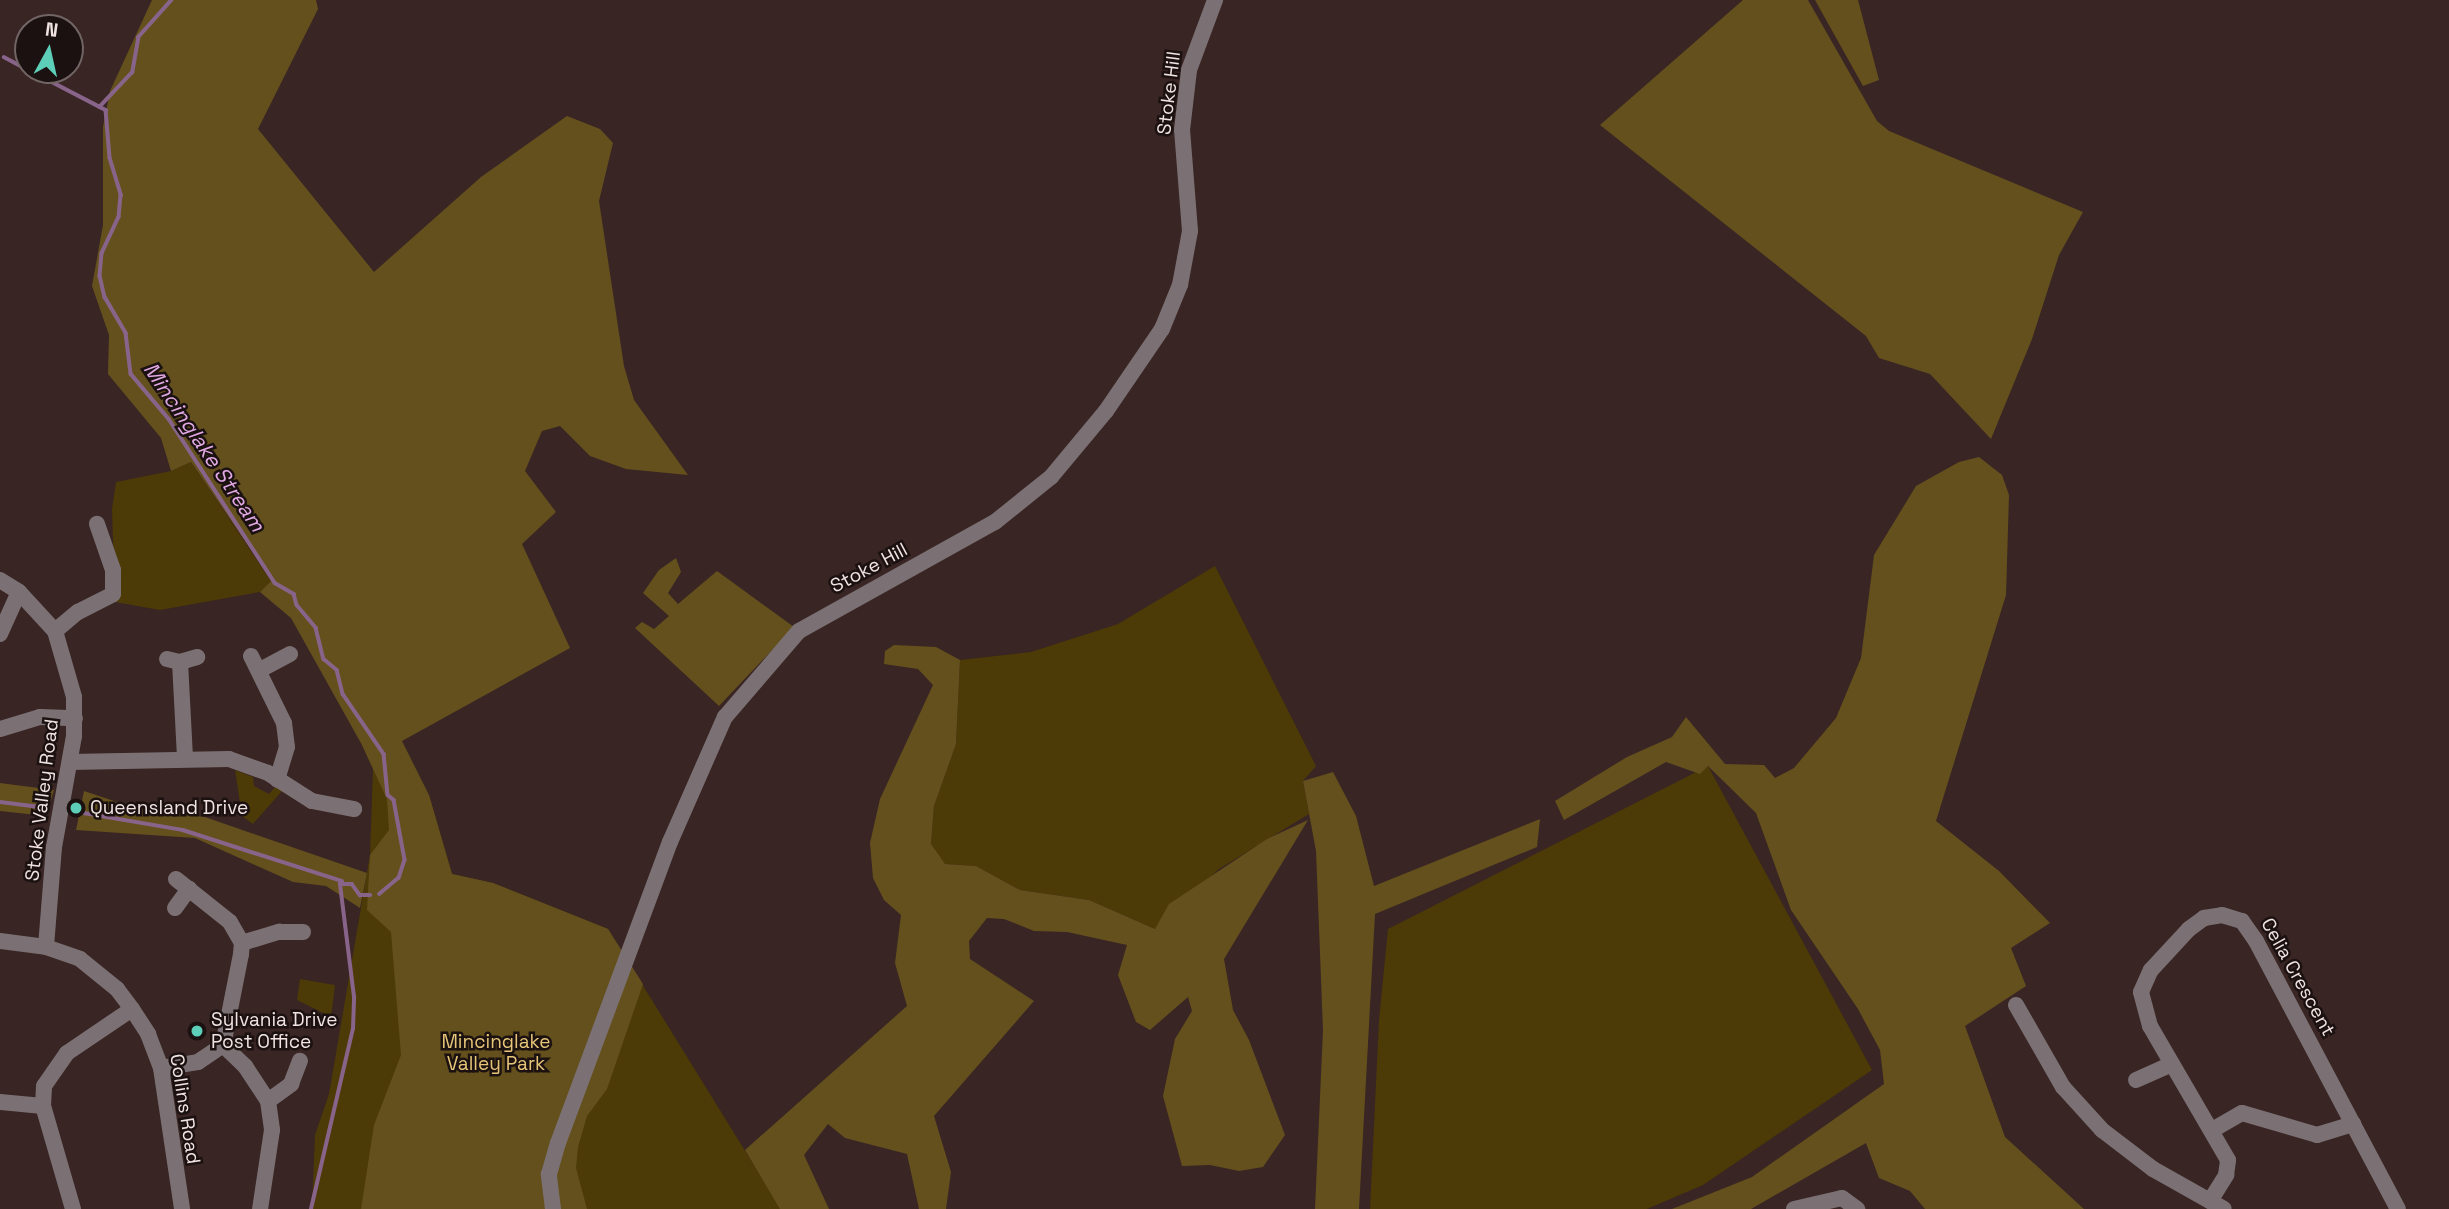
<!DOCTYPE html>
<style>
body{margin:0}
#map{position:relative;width:2449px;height:1209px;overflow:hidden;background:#392523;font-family:"Space Grotesk",sans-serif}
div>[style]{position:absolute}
.green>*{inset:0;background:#4c3a07}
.forest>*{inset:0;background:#64501d}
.stream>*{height:3.5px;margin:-1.75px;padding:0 1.75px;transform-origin:1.75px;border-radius:1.75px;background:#89648a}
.minor>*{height:16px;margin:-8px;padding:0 8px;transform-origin:8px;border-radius:8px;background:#7b7174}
.dots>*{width:19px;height:19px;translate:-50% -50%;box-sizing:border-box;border:4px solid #1a1110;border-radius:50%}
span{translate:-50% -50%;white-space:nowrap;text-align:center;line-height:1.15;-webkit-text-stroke:5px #1a1110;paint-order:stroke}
.street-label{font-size:19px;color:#f1e3e1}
.poi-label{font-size:19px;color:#f1e3e1}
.left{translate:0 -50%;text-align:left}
.park-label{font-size:19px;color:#e6c578}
.water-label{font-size:21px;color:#e2a9e4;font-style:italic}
.north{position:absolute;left:14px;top:14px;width:70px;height:70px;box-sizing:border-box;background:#1a1110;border:2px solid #706564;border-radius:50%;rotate:8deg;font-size:19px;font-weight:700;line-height:28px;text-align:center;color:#f1e3e1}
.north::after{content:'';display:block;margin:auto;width:24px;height:32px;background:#5dceb8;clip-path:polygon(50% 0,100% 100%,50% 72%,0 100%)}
</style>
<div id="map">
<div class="green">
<div style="clip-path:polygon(191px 462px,271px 581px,260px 592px,160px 610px,115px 602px,112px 509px,116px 482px,171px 471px)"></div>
<div style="clip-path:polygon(1215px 566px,1316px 766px,1303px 781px,1309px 814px,1219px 869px,1155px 929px,1089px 900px,1020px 890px,976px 866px,945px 864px,936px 857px,931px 844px,934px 806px,956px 744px,960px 660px,1031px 652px,1118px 624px)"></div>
<div style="clip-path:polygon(362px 745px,429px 795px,452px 874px,493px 883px,608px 929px,781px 1209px,312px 1209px,315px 1135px,329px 1094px,370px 855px,373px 769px)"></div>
<div style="clip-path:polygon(1708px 766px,1872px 1070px,1703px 1185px,1647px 1209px,1370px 1209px,1379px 1020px,1388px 929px)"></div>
<div style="clip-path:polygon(235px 770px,253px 777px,254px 786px,269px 794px,276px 786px,283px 790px,253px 824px,242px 816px)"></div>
<div style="clip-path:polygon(300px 979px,335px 985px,331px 1017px,297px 1000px)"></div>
</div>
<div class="forest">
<div style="clip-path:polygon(152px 0,316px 0,318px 9px,258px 129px,374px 272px,481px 177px,567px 116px,600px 129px,613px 143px,599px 201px,624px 366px,634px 400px,688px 475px,626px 469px,590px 456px,560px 426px,542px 431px,525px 471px,556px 512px,522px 544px,570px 648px,402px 741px,429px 795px,452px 874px,493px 883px,608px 929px,643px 984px,607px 1089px,587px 1116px,578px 1147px,576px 1168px,587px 1209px,361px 1209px,374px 1125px,401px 1055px,391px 932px,367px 910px,370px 855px,389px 830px,387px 799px,362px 745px,291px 618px,260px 592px,271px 581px,258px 560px,191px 462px,171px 471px,161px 438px,108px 374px,109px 335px,92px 286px,103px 225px,103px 127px,110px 91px)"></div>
<div style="clip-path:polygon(1743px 0,1808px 0,1877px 121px,1889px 131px,2083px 212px,2059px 255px,2032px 339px,1991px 439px,1930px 374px,1879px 358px,1866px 336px,1600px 125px)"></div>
<div style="clip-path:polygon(1815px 0,1858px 0,1879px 80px,1863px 86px)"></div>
<div style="clip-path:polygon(1979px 457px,2002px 475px,2009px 495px,2006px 595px,1936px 821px,1999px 871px,2050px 923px,2011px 948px,2026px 986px,1965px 1026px,2005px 1137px,2084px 1209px,1925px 1209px,1910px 1191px,1879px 1178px,1866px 1143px,1751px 1209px,1672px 1209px,1752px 1177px,1884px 1084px,1880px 1050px,1858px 1009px,1791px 910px,1756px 813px,1708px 766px,1700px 774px,1666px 762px,1564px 820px,1555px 801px,1627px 757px,1672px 737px,1686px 717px,1725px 764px,1764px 765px,1775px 778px,1794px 768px,1836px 718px,1861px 658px,1874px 555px,1916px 486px,1959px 462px)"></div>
<div style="clip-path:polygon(676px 558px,681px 572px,668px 593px,678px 604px,717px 571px,794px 627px,719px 706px,635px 628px,642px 622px,654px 629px,669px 616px,643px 593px,659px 570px)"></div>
<div style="clip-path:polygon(894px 645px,936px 647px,960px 660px,956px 744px,934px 806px,931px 844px,945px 864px,976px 866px,1020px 890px,1089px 900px,1155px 929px,1169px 904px,1267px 839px,1308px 820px,1224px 959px,1233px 1010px,1249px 1040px,1285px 1135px,1263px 1167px,1239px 1171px,1210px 1165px,1182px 1166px,1163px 1096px,1175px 1039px,1192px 1011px,1188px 997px,1150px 1030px,1136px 1022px,1118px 975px,1127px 945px,1067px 932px,1034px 931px,1004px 919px,987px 918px,969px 941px,970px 959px,1034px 1001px,934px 1116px,951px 1172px,946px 1209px,919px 1209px,907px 1154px,845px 1138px,828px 1124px,804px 1155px,829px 1209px,780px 1209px,745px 1150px,907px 1006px,895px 963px,901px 915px,884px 900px,873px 878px,870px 843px,880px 799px,933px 685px,918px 669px,884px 664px,885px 651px)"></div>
<div style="clip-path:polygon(1333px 772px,1356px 816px,1374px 886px,1540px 819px,1537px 847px,1375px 914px,1359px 1209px,1315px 1209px,1323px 1030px,1316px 851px,1303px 781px)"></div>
<div style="clip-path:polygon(0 783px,54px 790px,46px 816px,0 811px)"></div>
<div style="clip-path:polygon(84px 791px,138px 809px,205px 817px,367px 873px,360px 908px,326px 886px,293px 882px,195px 838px,76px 830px)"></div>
</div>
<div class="stream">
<div style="left:172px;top:0;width:50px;rotate:131.7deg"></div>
<div style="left:139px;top:37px;width:36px;rotate:100deg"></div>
<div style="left:133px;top:72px;width:48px;rotate:133.3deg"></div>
<div style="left:100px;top:107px;width:7px;rotate:27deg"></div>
<div style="left:106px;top:110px;width:48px;rotate:85.2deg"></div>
<div style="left:110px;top:158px;width:39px;rotate:73deg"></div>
<div style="left:121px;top:195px;width:22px;rotate:95deg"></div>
<div style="left:119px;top:217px;width:40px;rotate:115deg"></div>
<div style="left:102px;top:253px;width:23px;rotate:95deg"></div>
<div style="left:100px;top:276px;width:22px;rotate:77deg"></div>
<div style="left:105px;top:297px;width:42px;rotate:59.7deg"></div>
<div style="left:126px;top:333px;width:41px;rotate:83deg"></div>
<div style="left:131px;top:374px;width:59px;rotate:49.8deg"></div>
<div style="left:169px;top:419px;width:195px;rotate:57.1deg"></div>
<div style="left:275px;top:583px;width:22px;rotate:30deg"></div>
<div style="left:294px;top:594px;width:11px;rotate:75deg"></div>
<div style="left:297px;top:605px;width:30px;rotate:50deg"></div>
<div style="left:316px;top:628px;width:32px;rotate:76deg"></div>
<div style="left:324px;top:659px;width:17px;rotate:40deg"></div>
<div style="left:337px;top:670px;width:25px;rotate:76deg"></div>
<div style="left:343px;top:694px;width:73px;rotate:55.7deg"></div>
<div style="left:384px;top:754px;width:41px;rotate:84.4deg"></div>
<div style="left:388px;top:795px;width:8px;rotate:40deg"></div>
<div style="left:394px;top:800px;width:61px;rotate:79.6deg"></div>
<div style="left:405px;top:860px;width:19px;rotate:108deg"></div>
<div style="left:399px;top:878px;width:25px;rotate:140deg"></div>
<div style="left:4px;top:57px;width:27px;rotate:28deg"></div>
<div style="left:29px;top:70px;width:80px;rotate:27.5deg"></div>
<div style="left:0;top:802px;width:40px;rotate:7.1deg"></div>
<div style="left:72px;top:811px;width:113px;rotate:9.7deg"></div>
<div style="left:183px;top:830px;width:167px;rotate:17.8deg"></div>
<div style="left:311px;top:1209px;width:185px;rotate:-76.9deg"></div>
<div style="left:353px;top:1029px;width:32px;rotate:-88deg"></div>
<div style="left:354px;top:997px;width:114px;rotate:-97.1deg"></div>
<div style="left:340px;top:884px;width:12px"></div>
<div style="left:352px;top:884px;width:14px;rotate:54deg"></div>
<div style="left:360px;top:895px;width:10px"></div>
</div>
<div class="minor">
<div style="left:0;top:580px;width:22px;rotate:32deg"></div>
<div style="left:19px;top:592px;width:53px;rotate:47.3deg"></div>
<div style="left:55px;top:631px;width:69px;rotate:73.9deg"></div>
<div style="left:74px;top:697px;width:39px;rotate:90deg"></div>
<div style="left:74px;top:736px;width:113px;rotate:100.2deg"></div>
<div style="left:54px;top:847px;width:100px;rotate:94.6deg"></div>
<div style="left:55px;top:631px;width:30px;rotate:-40deg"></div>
<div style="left:78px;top:612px;width:39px;rotate:-27deg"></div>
<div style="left:113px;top:594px;width:24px;rotate:-90deg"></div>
<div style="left:113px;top:570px;width:49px;rotate:-109.2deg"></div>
<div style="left:0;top:634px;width:46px;rotate:-65.7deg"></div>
<div style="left:251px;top:656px;width:75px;rotate:63.8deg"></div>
<div style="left:284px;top:723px;width:24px;rotate:83deg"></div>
<div style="left:287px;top:747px;width:34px;rotate:107deg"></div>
<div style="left:167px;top:659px;width:13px;rotate:13deg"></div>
<div style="left:180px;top:662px;width:95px;rotate:87deg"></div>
<div style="left:180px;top:662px;width:18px;rotate:-16deg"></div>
<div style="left:260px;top:670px;width:34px;rotate:-28deg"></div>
<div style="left:0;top:729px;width:42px;rotate:-16.7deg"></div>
<div style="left:40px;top:717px;width:35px;rotate:2deg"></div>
<div style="left:70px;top:762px;width:159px;rotate:-1.1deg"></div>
<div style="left:229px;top:759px;width:41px;rotate:19.7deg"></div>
<div style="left:268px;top:773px;width:52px;rotate:32.5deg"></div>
<div style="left:312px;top:801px;width:43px;rotate:10.8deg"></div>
<div style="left:175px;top:908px;width:24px;rotate:-54deg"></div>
<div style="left:0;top:941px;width:46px;rotate:7.4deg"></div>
<div style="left:46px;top:947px;width:36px;rotate:19deg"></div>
<div style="left:80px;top:959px;width:48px;rotate:39deg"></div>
<div style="left:117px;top:989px;width:25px;rotate:53deg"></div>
<div style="left:132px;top:1009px;width:30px;rotate:57deg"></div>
<div style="left:148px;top:1034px;width:36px;rotate:69deg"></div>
<div style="left:161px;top:1068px;width:143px;rotate:81.5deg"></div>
<div style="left:242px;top:943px;width:39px;rotate:-17deg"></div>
<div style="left:279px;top:932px;width:24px"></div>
<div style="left:2016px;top:1005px;width:95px;rotate:60.2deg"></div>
<div style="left:2063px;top:1087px;width:58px;rotate:47.8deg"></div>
<div style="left:2102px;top:1130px;width:64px;rotate:37.4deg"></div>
<div style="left:2153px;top:1169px;width:81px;rotate:29.4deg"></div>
<div style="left:223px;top:1045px;width:30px;rotate:44deg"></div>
<div style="left:245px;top:1066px;width:42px;rotate:56.7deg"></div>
<div style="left:268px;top:1101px;width:29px;rotate:82deg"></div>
<div style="left:272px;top:1130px;width:80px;rotate:98.6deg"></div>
<div style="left:161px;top:1068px;width:37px;rotate:-9deg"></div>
<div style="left:198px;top:1062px;width:30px;rotate:-34deg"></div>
<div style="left:223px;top:1045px;width:93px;rotate:-78.8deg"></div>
<div style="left:241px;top:954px;width:11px;rotate:-85deg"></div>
<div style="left:242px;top:943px;width:24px;rotate:-120deg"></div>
<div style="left:230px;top:922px;width:69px;rotate:-141.5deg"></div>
<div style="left:2136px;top:1080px;width:39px;rotate:-24deg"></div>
<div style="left:268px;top:1101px;width:29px;rotate:-36deg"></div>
<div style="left:291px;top:1084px;width:25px;rotate:-69deg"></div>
<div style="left:0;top:1102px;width:43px;rotate:5.3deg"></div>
<div style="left:2214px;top:1129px;width:32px;rotate:-30deg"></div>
<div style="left:2242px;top:1113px;width:78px;rotate:16.3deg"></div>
<div style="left:2317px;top:1135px;width:38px;rotate:-17deg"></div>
<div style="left:2210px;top:1201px;width:31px;rotate:-58deg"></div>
<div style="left:2226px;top:1175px;width:15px;rotate:-82deg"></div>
<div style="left:2228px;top:1160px;width:155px;rotate:-120.2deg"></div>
<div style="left:2150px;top:1026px;width:35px;rotate:-105deg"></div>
<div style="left:2141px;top:992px;width:24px;rotate:-66deg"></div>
<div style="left:2151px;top:970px;width:56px;rotate:-47.2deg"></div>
<div style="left:2189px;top:929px;width:19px;rotate:-36deg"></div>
<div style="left:2204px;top:918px;width:18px;rotate:-9deg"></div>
<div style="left:2222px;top:915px;width:21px;rotate:17deg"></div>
<div style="left:2242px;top:921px;width:24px;rotate:55deg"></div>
<div style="left:2256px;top:941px;width:303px;rotate:62.1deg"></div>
<div style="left:73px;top:1209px;width:107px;rotate:-106.2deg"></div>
<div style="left:43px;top:1106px;width:20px;rotate:-87deg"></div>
<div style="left:44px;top:1086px;width:40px;rotate:-55.1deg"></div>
<div style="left:67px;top:1053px;width:78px;rotate:-34.1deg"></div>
<div style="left:553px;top:1209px;width:35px;rotate:-97deg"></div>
<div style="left:549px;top:1174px;width:32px;rotate:-74deg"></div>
<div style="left:558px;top:1143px;width:321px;rotate:-69.6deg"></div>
<div style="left:670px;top:842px;width:137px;rotate:-66.3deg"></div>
<div style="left:725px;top:717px;width:113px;rotate:-49.3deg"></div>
<div style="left:799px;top:631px;width:224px;rotate:-29.1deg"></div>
<div style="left:995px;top:522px;width:72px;rotate:-38.8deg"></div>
<div style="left:1051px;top:477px;width:86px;rotate:-50.2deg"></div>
<div style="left:1106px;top:411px;width:99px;rotate:-55.7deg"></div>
<div style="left:1162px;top:329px;width:48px;rotate:-67.8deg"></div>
<div style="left:1180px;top:285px;width:55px;rotate:-79.5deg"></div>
<div style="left:1190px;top:231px;width:101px;rotate:-94.5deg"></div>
<div style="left:1182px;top:130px;width:60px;rotate:-83.3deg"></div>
<div style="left:1189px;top:70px;width:75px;rotate:-69.6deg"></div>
<div style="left:1794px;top:1209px;width:49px;rotate:-12.9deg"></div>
<div style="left:1842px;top:1198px;width:19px;rotate:36deg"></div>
</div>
<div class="dots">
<div style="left:76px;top:808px;background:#5dceb8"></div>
<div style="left:197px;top:1031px;background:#5dceb8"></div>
</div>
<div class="street-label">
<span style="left:1169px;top:93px;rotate:-83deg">Stoke Hill</span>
<span style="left:869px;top:568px;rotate:-28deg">Stoke Hill</span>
<span style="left:42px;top:800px;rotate:-83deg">Stoke Valley Road</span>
<span style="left:2298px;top:977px;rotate:61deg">Celia Crescent</span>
<span style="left:185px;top:1109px;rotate:81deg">Collins Road</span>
</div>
<div class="poi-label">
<span class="left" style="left:90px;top:808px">Queensland Drive</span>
<span class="left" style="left:211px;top:1031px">Sylvania Drive<br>Post Office</span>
</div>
<div class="park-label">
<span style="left:496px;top:1053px">Mincinglake<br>Valley Park</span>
</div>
<div class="water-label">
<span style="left:204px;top:447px;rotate:56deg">Mincinglake Stream</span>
</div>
<div class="north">N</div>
</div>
